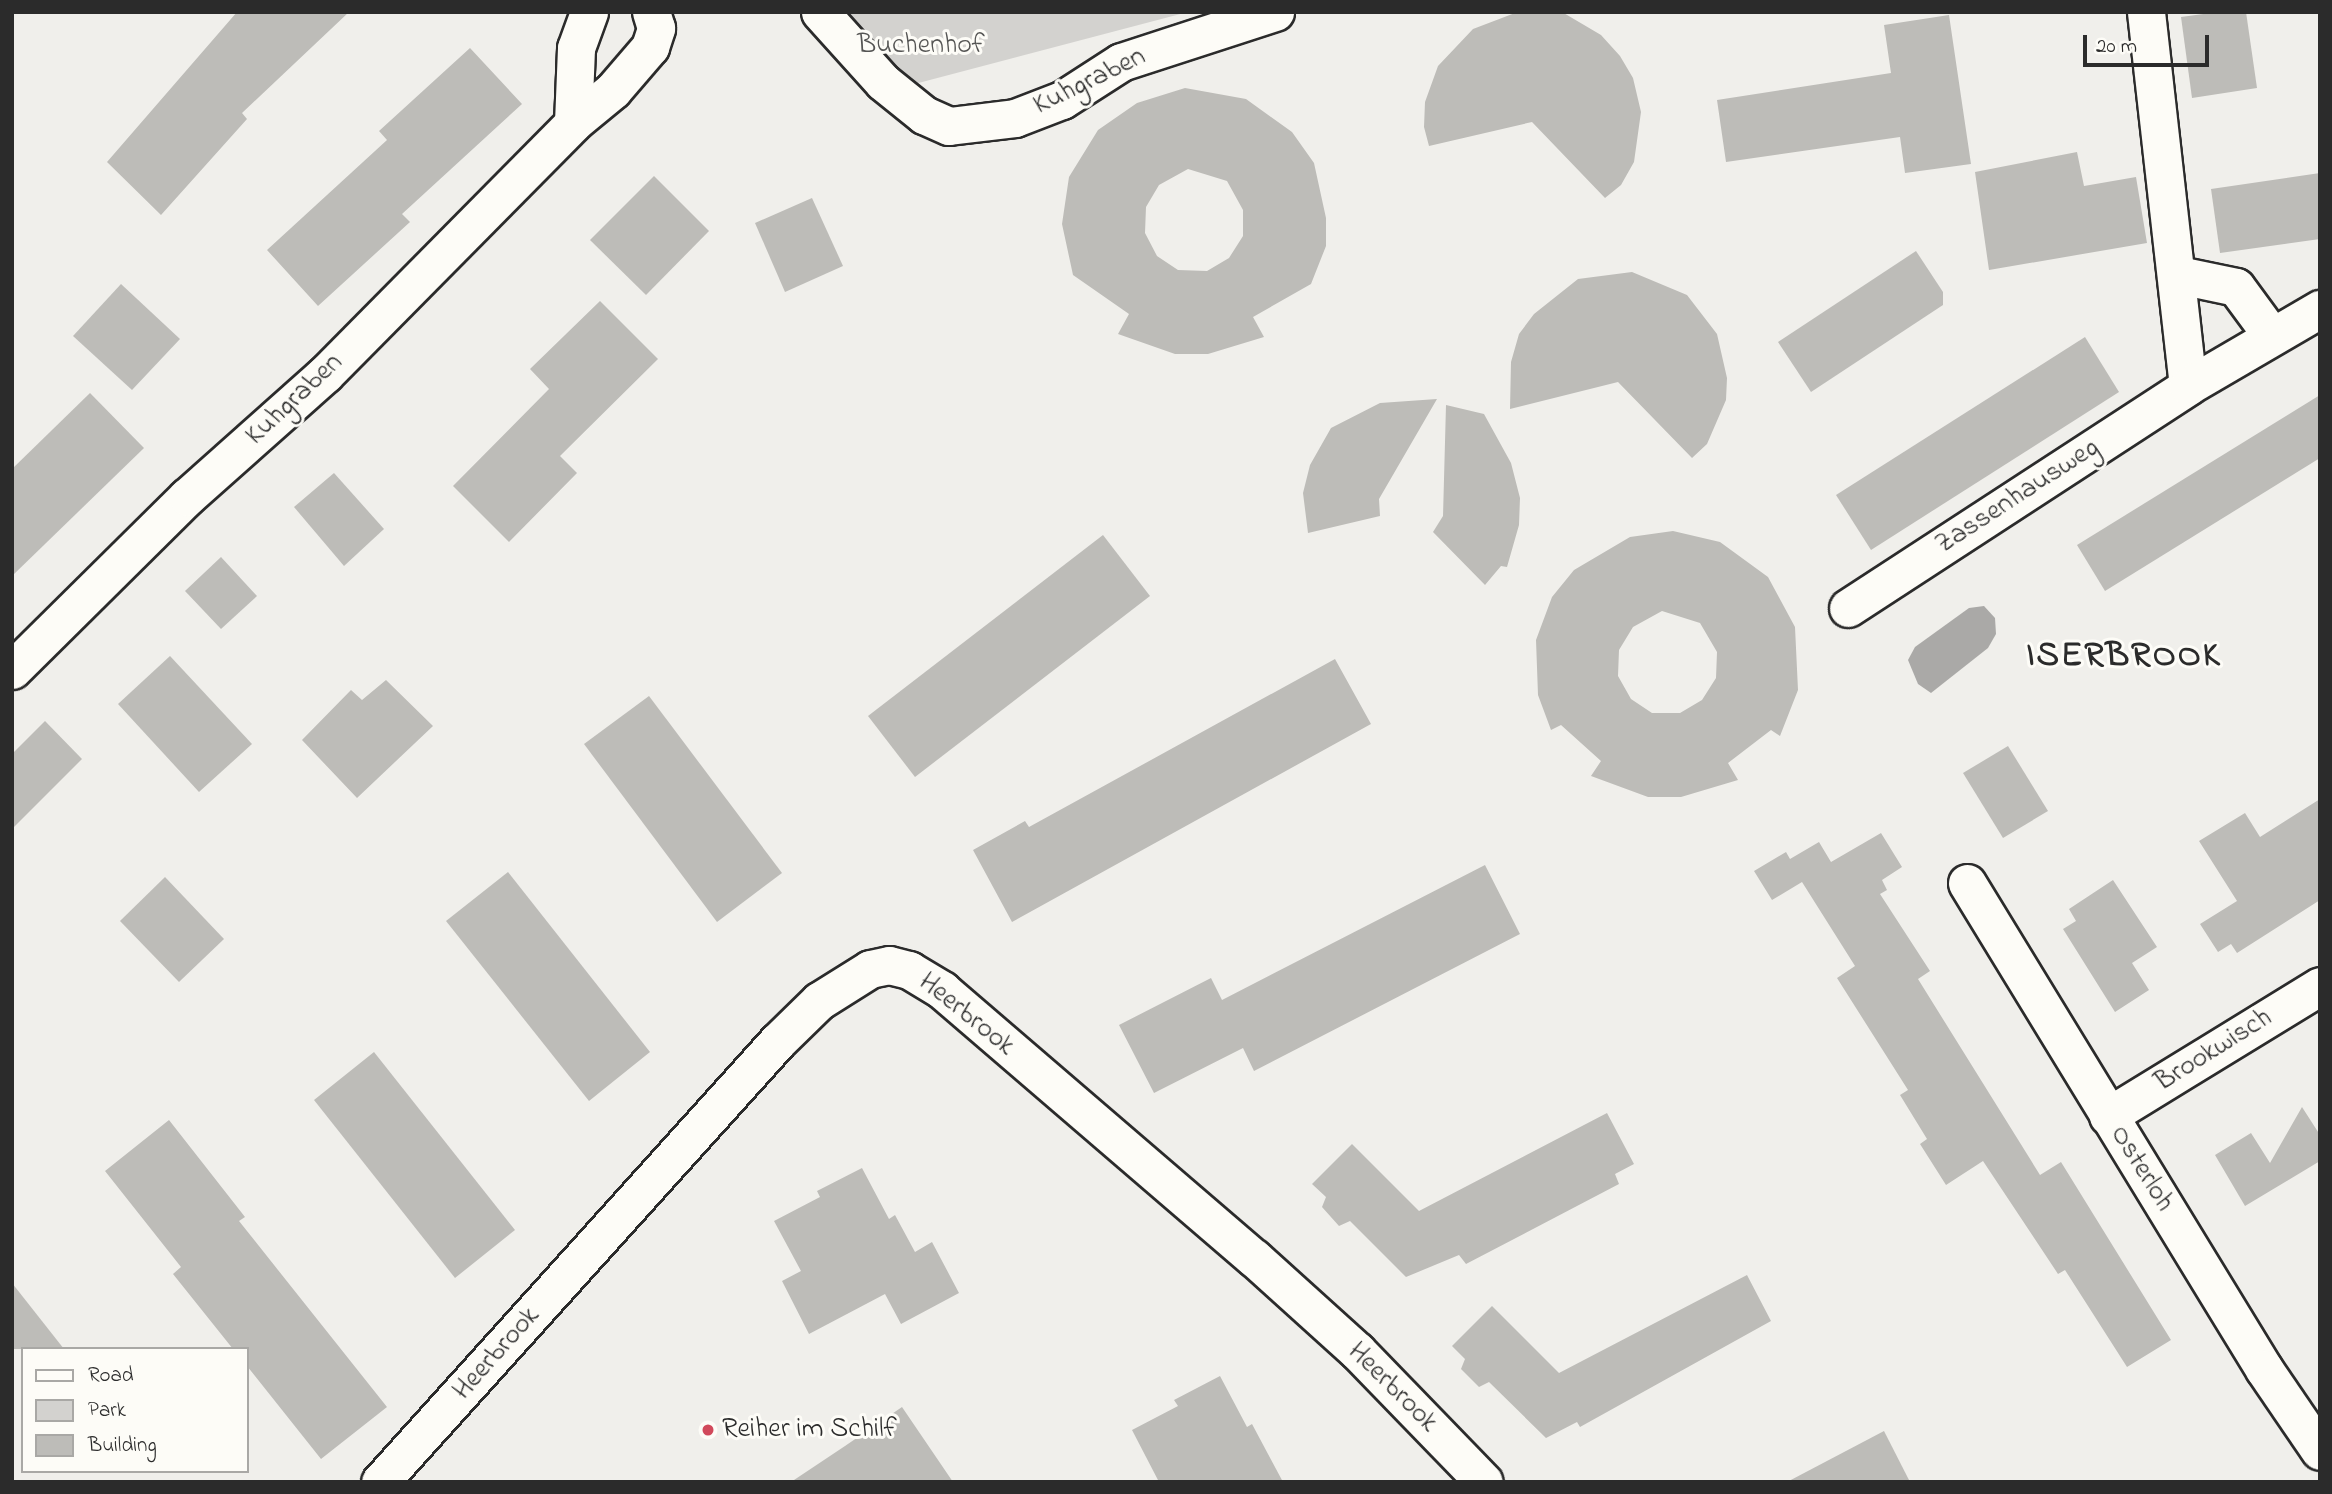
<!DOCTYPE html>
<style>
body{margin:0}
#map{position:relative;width:2332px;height:1494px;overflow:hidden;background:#f0efeb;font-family:"Indie Flower",sans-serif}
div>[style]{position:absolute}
.green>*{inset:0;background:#d3d2cf}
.water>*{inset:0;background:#aaa9a7}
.building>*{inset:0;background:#bdbcb8}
.roads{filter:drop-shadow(2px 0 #2b2b2b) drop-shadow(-2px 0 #2b2b2b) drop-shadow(0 2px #2b2b2b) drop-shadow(0 -2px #2b2b2b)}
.minor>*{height:37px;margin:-18.5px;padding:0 18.5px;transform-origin:18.5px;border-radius:18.5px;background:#fdfcf7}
.dots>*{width:19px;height:19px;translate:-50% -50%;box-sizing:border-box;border:4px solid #fdfcf7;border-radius:50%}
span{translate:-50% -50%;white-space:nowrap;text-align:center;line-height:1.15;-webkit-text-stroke:6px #fdfcf7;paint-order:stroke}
.park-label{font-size:28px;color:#555554}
.street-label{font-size:28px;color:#2b2b2b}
.poi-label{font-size:28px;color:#2b2b2b}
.left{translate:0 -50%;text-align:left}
.district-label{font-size:35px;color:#2b2b2b;font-weight:700;letter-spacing:2px}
.frame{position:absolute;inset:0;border:14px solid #2b2b2b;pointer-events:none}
.legend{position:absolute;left:21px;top:1347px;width:228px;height:126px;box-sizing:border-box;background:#fdfcf7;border:2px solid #a9a8a5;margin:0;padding:9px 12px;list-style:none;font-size:21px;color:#2b2b2b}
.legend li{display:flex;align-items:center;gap:14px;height:35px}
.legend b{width:35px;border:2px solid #a9a8a5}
.scale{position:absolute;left:2083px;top:35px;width:126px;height:32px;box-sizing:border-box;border:4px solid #2b2b2b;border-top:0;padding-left:9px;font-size:21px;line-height:24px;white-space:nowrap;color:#2b2b2b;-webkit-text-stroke:5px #fdfcf7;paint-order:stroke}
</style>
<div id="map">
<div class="green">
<div style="clip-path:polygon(842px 12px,1188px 12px,907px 86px)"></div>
</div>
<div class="water">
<div style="clip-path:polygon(1984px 606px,1995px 618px,1996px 634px,1988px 648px,1931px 693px,1918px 684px,1908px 660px,1915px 647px,1969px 608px)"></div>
</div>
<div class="building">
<div style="clip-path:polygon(237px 12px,349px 12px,242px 113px,247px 119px,161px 215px,107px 162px)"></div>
<div style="clip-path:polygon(1562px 12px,1601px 35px,1620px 56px,1633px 78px,1641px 112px,1634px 162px,1621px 185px,1605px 198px,1532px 122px,1429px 146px,1424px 127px,1425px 102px,1438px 66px,1473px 29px,1515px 13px)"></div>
<div style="clip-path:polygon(2218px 12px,2246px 12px,2257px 88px,2192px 98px,2181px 17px)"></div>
<div style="clip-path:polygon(1949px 15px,1971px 164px,1905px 173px,1900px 137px,1726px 162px,1717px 100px,1891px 73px,1884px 25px)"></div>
<div style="clip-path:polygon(470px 48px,522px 104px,402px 214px,410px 222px,318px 306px,267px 250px,387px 140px,379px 131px)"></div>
<div style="clip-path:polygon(evenodd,1185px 88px,1246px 99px,1292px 132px,1314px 163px,1326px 218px,1326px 246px,1311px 284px,1253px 317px,1264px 337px,1208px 354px,1175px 354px,1118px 334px,1129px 314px,1073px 275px,1062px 224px,1069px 177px,1098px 130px,1137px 103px,1185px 88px,1188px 169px,1227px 181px,1243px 210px,1243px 236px,1229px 258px,1207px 271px,1178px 270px,1157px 256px,1145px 233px,1146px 207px,1159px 185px,1188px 169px)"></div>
<div style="clip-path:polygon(2077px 152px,2084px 186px,2136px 177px,2147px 243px,1989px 270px,1975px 172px)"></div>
<div style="clip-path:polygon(2320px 173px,2320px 239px,2220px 253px,2211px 189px)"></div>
<div style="clip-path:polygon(654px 176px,709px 231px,646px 295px,590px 240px)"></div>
<div style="clip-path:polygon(812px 198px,843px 266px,785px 292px,755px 223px)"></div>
<div style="clip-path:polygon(1916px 251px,1943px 292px,1943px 305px,1811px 392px,1778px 342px)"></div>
<div style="clip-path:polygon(1632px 272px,1687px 295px,1717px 334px,1727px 378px,1726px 400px,1707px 444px,1692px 458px,1618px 382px,1510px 409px,1511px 362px,1519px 334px,1534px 314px,1578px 279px)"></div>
<div style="clip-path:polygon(121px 284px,180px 339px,132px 390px,73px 336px)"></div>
<div style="clip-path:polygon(600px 301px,658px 359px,560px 456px,577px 473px,509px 542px,453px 486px,549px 389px,530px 369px)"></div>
<div style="clip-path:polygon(2085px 337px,2119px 392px,1871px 550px,1836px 495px)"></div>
<div style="clip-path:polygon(90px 393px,144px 448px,12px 576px,12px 469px)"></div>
<div style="clip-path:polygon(2320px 395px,2320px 458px,2105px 591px,2077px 545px)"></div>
<div style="clip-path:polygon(1437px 399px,1379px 499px,1380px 516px,1308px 533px,1303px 493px,1310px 465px,1331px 428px,1380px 403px)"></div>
<div style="clip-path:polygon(1446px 405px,1484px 414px,1511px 463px,1520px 498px,1519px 525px,1507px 567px,1501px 566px,1485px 585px,1433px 532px,1443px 516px)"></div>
<div style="clip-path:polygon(334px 473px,384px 529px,344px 566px,294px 507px)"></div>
<div style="clip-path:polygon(evenodd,1673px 531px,1720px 542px,1768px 577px,1795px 627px,1798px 690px,1780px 736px,1771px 730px,1728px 763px,1738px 780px,1681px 797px,1648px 797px,1591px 776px,1601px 761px,1561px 725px,1551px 730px,1538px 695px,1536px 640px,1552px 597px,1574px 570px,1630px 537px,1673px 531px,1662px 611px,1700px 623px,1717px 652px,1716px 678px,1702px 700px,1680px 713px,1652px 713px,1631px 699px,1618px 676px,1619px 650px,1633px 627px,1662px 611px)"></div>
<div style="clip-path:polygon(1103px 535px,1150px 596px,915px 777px,868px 716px)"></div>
<div style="clip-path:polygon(221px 557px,257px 596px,221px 629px,185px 591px)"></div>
<div style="clip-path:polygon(170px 656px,252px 744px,199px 792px,118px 704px)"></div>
<div style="clip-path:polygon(1335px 659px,1371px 724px,1012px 922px,973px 850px,1025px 821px,1029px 827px)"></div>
<div style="clip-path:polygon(386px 680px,433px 726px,357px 798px,302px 740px,351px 690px,362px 700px)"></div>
<div style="clip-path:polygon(649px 696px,782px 873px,717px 922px,584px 744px)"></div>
<div style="clip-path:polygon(45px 721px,82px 759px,12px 829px,12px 754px)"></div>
<div style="clip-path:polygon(2008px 746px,2048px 811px,2003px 838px,1963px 773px)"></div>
<div style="clip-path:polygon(2320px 799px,2320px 900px,2237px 953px,2231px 944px,2218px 952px,2200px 924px,2237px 901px,2199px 841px,2245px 813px,2260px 837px)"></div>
<div style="clip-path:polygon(1881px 833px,1902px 867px,1882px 880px,1887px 890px,1880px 894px,1930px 971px,1918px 979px,2040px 1175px,2061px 1162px,2171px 1340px,2127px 1367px,2065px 1270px,2058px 1274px,1983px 1161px,1946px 1185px,1920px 1144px,1927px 1139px,1900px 1095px,1908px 1090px,1837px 978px,1855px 966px,1802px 882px,1772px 900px,1754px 871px,1786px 852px,1790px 859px,1819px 842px,1831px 862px)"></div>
<div style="clip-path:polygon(1485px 865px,1520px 934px,1254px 1071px,1243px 1048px,1154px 1093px,1119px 1025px,1211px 978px,1222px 1000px)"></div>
<div style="clip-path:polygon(508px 872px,650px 1052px,589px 1101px,446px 921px)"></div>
<div style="clip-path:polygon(165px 877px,224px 939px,179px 982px,120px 921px)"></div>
<div style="clip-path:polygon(2113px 880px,2157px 947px,2132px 963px,2149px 990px,2115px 1012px,2063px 929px,2076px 921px,2069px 909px)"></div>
<div style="clip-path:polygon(374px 1052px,515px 1230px,455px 1278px,314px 1100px)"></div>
<div style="clip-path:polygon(2302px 1107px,2320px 1135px,2320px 1161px,2245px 1206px,2215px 1155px,2251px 1133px,2270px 1163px)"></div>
<div style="clip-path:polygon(1607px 1113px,1634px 1164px,1615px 1174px,1619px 1184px,1466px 1264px,1459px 1255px,1406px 1277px,1350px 1221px,1339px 1226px,1322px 1207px,1326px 1197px,1312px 1184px,1352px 1144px,1419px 1211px)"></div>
<div style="clip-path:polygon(169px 1120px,245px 1217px,239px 1221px,387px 1407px,321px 1459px,247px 1366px,247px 1349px,233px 1349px,173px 1274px,181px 1267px,105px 1171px)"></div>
<div style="clip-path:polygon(862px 1168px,889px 1219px,895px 1215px,915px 1252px,932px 1242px,959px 1293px,901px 1324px,885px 1294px,809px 1334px,782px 1281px,801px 1271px,774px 1221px,820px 1197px,817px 1191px)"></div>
<div style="clip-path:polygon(1747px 1275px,1771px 1321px,1580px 1427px,1577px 1422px,1546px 1438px,1489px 1382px,1479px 1387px,1461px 1369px,1465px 1359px,1452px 1346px,1492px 1306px,1559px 1373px)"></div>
<div style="clip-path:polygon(12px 1283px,64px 1349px,12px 1349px)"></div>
<div style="clip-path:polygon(1220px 1376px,1247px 1427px,1252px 1424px,1283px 1482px,1159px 1482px,1132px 1430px,1178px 1406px,1174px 1400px)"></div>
<div style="clip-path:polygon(902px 1407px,953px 1482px,791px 1482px,845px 1446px)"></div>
<div style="clip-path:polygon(1884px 1431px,1910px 1482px,1787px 1482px)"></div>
</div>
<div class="roads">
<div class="minor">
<div style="left:820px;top:12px;width:94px;rotate:48deg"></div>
<div style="left:883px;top:82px;width:53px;rotate:38.8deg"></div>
<div style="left:924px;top:115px;width:27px;rotate:24deg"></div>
<div style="left:949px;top:126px;width:66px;rotate:-6.9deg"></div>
<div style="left:1015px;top:118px;width:50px;rotate:-21deg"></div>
<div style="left:1062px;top:100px;width:70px;rotate:-32.8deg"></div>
<div style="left:1121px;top:62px;width:162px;rotate:-18deg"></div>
<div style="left:2146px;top:12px;width:376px;rotate:83.6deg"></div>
<div style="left:573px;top:123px;width:75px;rotate:-87.7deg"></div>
<div style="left:576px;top:48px;width:38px;rotate:-70deg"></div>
<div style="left:2179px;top:275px;width:58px;rotate:11.9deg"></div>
<div style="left:2236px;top:287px;width:61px;rotate:53.7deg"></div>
<div style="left:1848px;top:608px;width:406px;rotate:-33.1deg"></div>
<div style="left:2188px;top:386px;width:153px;rotate:-30.3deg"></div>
<div style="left:12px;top:670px;width:246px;rotate:-44.7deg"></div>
<div style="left:187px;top:497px;width:185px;rotate:-41.7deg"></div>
<div style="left:325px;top:374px;width:353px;rotate:-45.3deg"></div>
<div style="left:573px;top:123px;width:52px;rotate:-39.5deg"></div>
<div style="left:613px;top:90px;width:57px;rotate:-49.3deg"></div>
<div style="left:650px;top:47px;width:20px;rotate:-72deg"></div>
<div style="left:656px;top:28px;width:17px;rotate:-107deg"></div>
<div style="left:1967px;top:883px;width:570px;rotate:58.57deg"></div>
<div style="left:2264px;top:1369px;width:99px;rotate:55.7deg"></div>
<div style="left:2108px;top:1116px;width:249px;rotate:-31.5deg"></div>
<div style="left:380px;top:1482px;width:593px;rotate:-47.94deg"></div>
<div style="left:777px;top:1042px;width:59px;rotate:-44.3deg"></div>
<div style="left:819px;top:1001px;width:60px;rotate:-32.1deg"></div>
<div style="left:870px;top:969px;width:19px;rotate:-12deg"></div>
<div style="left:889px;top:965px;width:21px;rotate:14deg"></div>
<div style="left:909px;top:970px;width:39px;rotate:31deg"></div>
<div style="left:942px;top:990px;width:411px;rotate:40.7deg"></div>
<div style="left:1254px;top:1258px;width:139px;rotate:42.1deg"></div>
<div style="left:1357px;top:1351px;width:182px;rotate:45.9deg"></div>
</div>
</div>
<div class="dots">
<div style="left:708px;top:1430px;background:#d1495b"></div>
</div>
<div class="park-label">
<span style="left:921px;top:46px">Buchenhof</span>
</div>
<div class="street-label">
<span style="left:1090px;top:82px;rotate:-26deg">Kuhgraben</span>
<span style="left:295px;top:400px;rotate:-43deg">Kuhgraben</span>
<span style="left:2018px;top:497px;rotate:-33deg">Zassenhausweg</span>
<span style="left:966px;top:1015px;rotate:39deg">Heerbrook</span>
<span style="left:2214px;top:1051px;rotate:-32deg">Brookwisch</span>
<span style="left:2141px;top:1169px;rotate:58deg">Osterloh</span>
<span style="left:497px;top:1354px;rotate:-48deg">Heerbrook</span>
<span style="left:1392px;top:1388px;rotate:45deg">Heerbrook</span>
</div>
<div class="poi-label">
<span class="left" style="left:722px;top:1430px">Reiher im Schilf</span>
</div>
<div class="district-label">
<span style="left:2124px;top:657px">ISERBROOK</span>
</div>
<div class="frame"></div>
<ul class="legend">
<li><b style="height:9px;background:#fdfcf7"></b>Road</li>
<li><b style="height:19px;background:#d3d2cf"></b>Park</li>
<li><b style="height:19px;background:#bdbcb8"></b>Building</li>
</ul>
<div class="scale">20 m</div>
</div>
